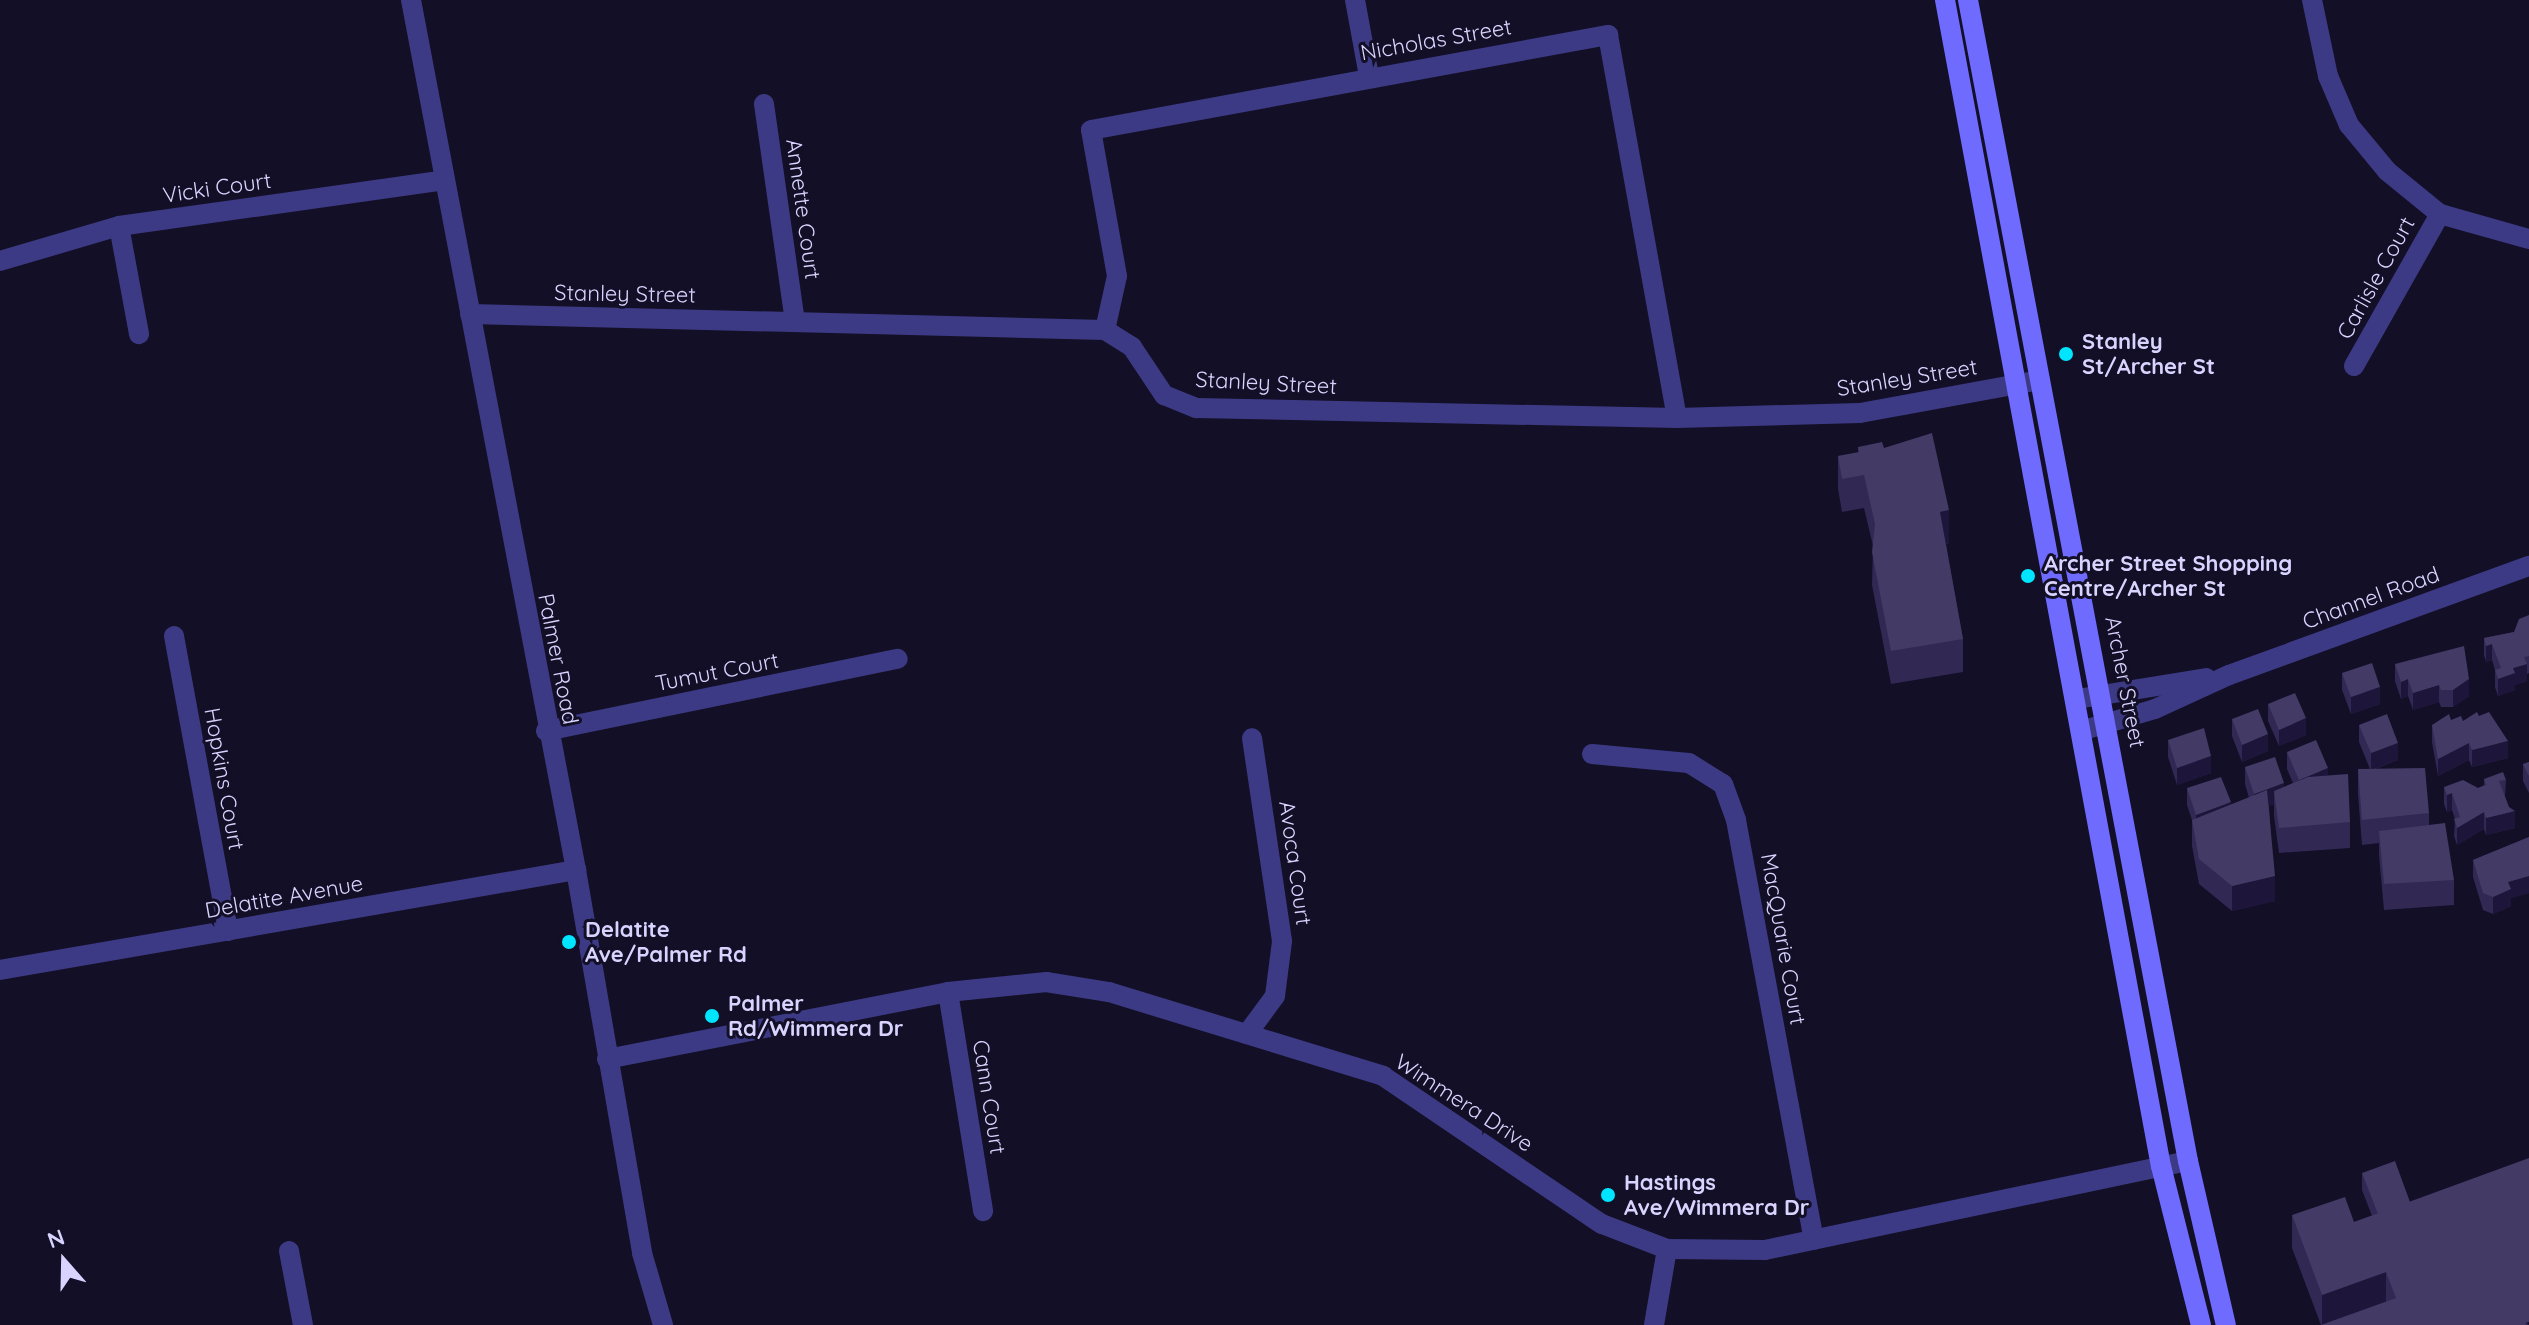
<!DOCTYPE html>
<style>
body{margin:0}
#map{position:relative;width:2529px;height:1325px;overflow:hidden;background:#130f26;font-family:Quicksand,sans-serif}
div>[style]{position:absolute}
.minor>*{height:20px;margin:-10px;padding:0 10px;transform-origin:10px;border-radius:10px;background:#3d3a85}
.tertiary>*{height:20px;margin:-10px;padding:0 10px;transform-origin:10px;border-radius:10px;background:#3d3a85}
.secondary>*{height:20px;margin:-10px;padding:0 10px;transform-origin:10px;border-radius:10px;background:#6f6bff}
.wall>*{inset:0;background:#312854}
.shaded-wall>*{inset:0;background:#1d163a}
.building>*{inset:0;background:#433a66}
.dots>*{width:22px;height:22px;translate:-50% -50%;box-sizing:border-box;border:4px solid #130f26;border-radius:50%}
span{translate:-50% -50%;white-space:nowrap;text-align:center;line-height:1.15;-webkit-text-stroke:6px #130f26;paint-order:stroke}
.street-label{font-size:22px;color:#d9d4ff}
.poi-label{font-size:22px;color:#d9d4ff;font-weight:700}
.left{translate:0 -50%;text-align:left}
.north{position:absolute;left:24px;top:1221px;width:80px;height:80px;-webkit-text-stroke:6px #130f26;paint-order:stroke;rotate:340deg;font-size:22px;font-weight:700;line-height:32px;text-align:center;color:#d9d4ff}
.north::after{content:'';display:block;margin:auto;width:28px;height:36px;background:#d9d4ff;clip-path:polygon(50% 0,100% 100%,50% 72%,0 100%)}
</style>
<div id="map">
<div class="minor">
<div style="left:411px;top:0;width:886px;rotate:79.26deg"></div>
<div style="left:576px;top:870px;width:389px;rotate:80.2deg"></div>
<div style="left:642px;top:1253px;width:75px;rotate:73.7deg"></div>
<div style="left:1355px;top:0;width:77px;rotate:79.6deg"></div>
<div style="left:2312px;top:0;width:78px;rotate:78.1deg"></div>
<div style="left:2328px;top:76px;width:53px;rotate:66.8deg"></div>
<div style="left:2349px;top:125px;width:60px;rotate:50.4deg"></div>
<div style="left:2387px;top:171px;width:68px;rotate:39.1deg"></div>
<div style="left:2440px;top:214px;width:92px;rotate:15.7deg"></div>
<div style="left:764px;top:104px;width:219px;rotate:81.9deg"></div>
<div style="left:119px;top:226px;width:110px;rotate:79.5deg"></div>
<div style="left:0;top:261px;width:124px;rotate:-16.4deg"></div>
<div style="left:119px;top:226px;width:329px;rotate:-8deg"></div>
<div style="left:470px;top:314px;width:635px;rotate:1.44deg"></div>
<div style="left:1105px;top:330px;width:32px;rotate:32deg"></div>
<div style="left:1132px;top:347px;width:58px;rotate:56.3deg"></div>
<div style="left:1164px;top:395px;width:35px;rotate:22deg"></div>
<div style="left:1196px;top:408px;width:481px;rotate:1.2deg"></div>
<div style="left:1677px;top:418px;width:183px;rotate:-1.6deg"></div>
<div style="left:1860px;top:413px;width:183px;rotate:-10.4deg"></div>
<div style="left:1105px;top:330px;width:55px;rotate:-77.5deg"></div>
<div style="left:1117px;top:276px;width:148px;rotate:-100.1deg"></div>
<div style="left:1091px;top:130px;width:526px;rotate:-10.41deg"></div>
<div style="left:1608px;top:35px;width:389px;rotate:79.8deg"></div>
<div style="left:2354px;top:366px;width:175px;rotate:-60.5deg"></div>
<div style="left:174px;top:636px;width:300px;rotate:79.6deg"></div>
<div style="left:546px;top:731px;width:359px;rotate:-11.6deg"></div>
<div style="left:1592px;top:754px;width:97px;rotate:5.3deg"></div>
<div style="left:1689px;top:763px;width:40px;rotate:32deg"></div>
<div style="left:1723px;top:784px;width:38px;rotate:70deg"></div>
<div style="left:1736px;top:820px;width:427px;rotate:79.5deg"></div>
<div style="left:0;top:970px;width:585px;rotate:-9.85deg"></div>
<div style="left:948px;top:992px;width:222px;rotate:80.9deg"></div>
<div style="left:1247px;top:1034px;width:47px;rotate:-53.6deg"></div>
<div style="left:1275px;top:996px;width:55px;rotate:-82.7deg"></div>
<div style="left:1282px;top:941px;width:205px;rotate:-98.4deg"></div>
<div style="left:607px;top:1059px;width:348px;rotate:-11.1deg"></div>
<div style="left:948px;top:992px;width:99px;rotate:-5.8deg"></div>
<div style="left:1046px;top:982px;width:64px;rotate:9deg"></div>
<div style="left:1109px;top:992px;width:287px;rotate:17deg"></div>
<div style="left:1383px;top:1076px;width:264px;rotate:34.1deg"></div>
<div style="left:1602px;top:1224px;width:70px;rotate:21deg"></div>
<div style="left:1667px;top:1249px;width:98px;rotate:0.6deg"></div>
<div style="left:1765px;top:1250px;width:432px;rotate:-11.9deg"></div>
<div style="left:289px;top:1251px;width:75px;rotate:79.3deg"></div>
<div style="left:1654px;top:1325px;width:77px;rotate:-80.3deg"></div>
</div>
<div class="tertiary">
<div style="left:2077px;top:699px;width:131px;rotate:-9.2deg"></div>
<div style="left:2084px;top:730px;width:74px;rotate:-16.5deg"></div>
<div style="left:2155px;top:709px;width:81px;rotate:-24.7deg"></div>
<div style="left:2229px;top:675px;width:319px;rotate:-20deg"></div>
</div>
<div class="secondary">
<div style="left:1945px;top:0;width:1186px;rotate:79.51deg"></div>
<div style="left:2161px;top:1166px;width:164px;rotate:75.9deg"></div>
<div style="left:1968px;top:0;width:1182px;rotate:79.27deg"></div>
<div style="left:2188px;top:1161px;width:168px;rotate:77deg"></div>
</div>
<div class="wall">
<div style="clip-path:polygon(1858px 447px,1884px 448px,1949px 543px,1946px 544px,1963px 639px,1963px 672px,1891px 684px,1872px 585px,1873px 546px,1864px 508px,1842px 512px,1838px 489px,1838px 456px,1858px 453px)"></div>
<div style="clip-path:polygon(2529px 615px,2529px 673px,2527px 674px,2527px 681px,2515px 685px,2515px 690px,2498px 696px,2495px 687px,2495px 670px,2492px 660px,2486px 662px,2484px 655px,2484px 638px,2514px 632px)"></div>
<div style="clip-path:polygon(2395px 664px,2469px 696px,2453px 707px,2441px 707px,2439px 702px,2413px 710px,2408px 696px,2401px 699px,2395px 681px)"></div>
<div style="clip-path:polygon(2342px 673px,2380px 704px,2351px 714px,2342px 690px)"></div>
<div style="clip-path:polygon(2268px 704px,2306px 735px,2279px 746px,2268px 721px)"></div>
<div style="clip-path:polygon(2479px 716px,2508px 758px,2472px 767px,2469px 760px,2438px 776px,2432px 742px,2432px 725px,2451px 720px,2463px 721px)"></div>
<div style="clip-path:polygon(2232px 719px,2268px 751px,2242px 762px,2232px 736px)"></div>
<div style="clip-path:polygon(2359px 725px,2398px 760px,2375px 769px,2429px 813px,2429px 825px,2454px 880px,2454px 905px,2384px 910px,2379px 856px,2379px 843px,2362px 845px,2358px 794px,2358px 769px,2370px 769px,2359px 742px)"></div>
<div style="clip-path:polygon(2168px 740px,2211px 773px,2177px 785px,2168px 757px)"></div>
<div style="clip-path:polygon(2287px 752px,2328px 775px,2350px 822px,2350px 848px,2279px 853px,2274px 816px,2274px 804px,2269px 806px,2275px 901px,2232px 911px,2199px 884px,2192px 846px,2192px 820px,2187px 805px,2187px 788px,2231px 805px,2249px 798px,2245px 784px,2245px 767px,2284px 787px,2293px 783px,2287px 769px)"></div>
<div style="clip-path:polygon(2529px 762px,2529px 793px,2523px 781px,2523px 764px)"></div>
<div style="clip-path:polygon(2484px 779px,2506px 780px,2505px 797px,2515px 828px,2486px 835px,2484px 829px,2457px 845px,2454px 836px,2455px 819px,2452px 810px,2447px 812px,2444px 804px,2444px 787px,2478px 788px,2484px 785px)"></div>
<div style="clip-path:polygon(2529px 837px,2529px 893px,2511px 898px,2511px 906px,2493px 914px,2483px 910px,2473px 877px,2473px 860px)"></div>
<div style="clip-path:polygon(2362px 1173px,2410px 1202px,2529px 1325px,2321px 1325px,2292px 1248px,2292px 1215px,2354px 1222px,2372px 1216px,2362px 1190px)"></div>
</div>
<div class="shaded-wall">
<div style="clip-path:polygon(1949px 510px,1949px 543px,1940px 545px,1940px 512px)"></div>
<div style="clip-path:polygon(2492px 644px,2492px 660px,2486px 662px,2486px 646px)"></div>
<div style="clip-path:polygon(2527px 664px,2527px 681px,2515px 685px,2515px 690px,2498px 696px,2498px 679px,2513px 668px)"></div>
<div style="clip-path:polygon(2408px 679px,2408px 696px,2401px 699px,2401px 682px)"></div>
<div style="clip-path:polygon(2469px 679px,2469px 696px,2453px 707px,2453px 690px)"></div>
<div style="clip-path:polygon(2439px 685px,2439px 702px,2413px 710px,2413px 693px)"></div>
<div style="clip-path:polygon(2380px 687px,2380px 704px,2351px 714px,2351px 697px)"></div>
<div style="clip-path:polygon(2306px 718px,2306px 735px,2279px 746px,2279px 730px)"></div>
<div style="clip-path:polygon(2268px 734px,2268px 751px,2242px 762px,2242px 745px)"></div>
<div style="clip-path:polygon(2508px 741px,2508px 758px,2472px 767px,2472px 750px)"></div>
<div style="clip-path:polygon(2398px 743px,2398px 760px,2371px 770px,2371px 753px)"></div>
<div style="clip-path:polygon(2469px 743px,2469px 760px,2438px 776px,2438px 759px)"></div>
<div style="clip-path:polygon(2211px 756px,2211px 773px,2177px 785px,2177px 768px)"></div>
<div style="clip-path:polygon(2328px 768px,2328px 785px,2299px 780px)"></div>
<div style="clip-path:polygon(2284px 783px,2284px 800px,2274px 791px,2274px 804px,2254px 811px,2254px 794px)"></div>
<div style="clip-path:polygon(2452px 793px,2452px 810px,2447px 812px,2447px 795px)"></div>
<div style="clip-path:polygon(2231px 802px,2231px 818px,2196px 832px,2196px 815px)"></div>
<div style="clip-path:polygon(2515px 811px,2515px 828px,2486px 835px,2486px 818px)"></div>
<div style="clip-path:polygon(2484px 812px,2484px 829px,2457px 845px,2457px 828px)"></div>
<div style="clip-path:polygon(2275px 876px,2275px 901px,2232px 911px,2232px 886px)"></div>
<div style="clip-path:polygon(2529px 876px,2529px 893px,2511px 898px,2511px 906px,2493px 914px,2493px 897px,2508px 882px)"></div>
<div style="clip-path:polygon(2386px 1272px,2386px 1305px,2322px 1325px,2322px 1295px)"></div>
</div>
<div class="building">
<div style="clip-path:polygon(1932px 433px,1949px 510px,1940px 512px,1963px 639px,1891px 651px,1872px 552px,1875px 524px,1864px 475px,1842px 479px,1838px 456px,1859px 452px,1858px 447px,1882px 442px,1884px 448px)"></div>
<div style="clip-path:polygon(2529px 615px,2529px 656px,2524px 657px,2527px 664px,2513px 668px,2515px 673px,2498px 679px,2495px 670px,2501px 668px,2492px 644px,2486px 646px,2484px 638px,2514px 632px,2519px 619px)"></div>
<div style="clip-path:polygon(2464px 646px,2469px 679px,2453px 690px,2441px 690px,2439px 685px,2413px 693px,2408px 679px,2401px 682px,2395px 664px)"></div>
<div style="clip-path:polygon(2372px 663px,2380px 687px,2351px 697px,2342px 673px)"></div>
<div style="clip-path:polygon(2295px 693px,2306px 718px,2279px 730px,2268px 704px)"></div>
<div style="clip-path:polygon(2258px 709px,2268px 734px,2242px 745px,2232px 719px)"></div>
<div style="clip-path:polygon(2477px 712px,2479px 716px,2489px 712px,2508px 741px,2472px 750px,2469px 743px,2438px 759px,2432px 725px,2449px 714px,2451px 720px,2461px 716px,2463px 721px)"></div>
<div style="clip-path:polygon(2387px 714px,2398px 743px,2371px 753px,2359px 725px)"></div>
<div style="clip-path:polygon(2204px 728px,2211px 756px,2177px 768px,2168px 740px)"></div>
<div style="clip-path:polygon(2316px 740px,2328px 768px,2299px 780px,2287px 752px)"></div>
<div style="clip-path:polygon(2275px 757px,2284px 783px,2254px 794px,2245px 767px)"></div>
<div style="clip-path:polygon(2529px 762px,2529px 776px,2523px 764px)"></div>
<div style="clip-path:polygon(2425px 768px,2429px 813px,2362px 820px,2358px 769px)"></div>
<div style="clip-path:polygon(2503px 772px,2506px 780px,2499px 781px,2509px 807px,2515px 811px,2486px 818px,2484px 812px,2457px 828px,2454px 819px,2460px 817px,2452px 793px,2447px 795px,2444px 787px,2463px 780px,2478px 788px,2486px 785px,2484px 779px)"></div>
<div style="clip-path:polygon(2348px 774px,2350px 822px,2279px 828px,2274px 791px,2308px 777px)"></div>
<div style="clip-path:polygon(2221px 777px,2231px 802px,2196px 815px,2187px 788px)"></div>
<div style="clip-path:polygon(2267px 790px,2275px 876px,2232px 886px,2199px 859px,2192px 820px)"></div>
<div style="clip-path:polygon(2445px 823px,2454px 880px,2384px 884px,2379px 831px)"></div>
<div style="clip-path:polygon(2529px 837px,2529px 876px,2508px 882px,2511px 889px,2493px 897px,2483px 893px,2473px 860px)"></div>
<div style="clip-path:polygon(2529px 1158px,2529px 1322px,2525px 1323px,2526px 1325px,2321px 1325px,2396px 1298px,2386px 1272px,2322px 1295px,2292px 1215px,2345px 1197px,2354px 1222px)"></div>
<div style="clip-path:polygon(2395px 1161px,2410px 1202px,2378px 1214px,2362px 1173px)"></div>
</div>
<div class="dots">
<div style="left:2066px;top:354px;background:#00e5ff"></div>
<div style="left:2028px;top:576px;background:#00e5ff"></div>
<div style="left:569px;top:942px;background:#00e5ff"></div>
<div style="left:712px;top:1016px;background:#00e5ff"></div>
<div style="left:1608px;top:1195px;background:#00e5ff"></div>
</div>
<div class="street-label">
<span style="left:1436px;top:40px;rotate:-10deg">Nicholas Street</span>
<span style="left:217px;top:188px;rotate:-8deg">Vicki Court</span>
<span style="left:803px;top:209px;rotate:82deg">Annette Court</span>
<span style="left:2376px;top:278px;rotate:-61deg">Carlisle Court</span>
<span style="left:625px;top:294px;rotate:1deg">Stanley Street</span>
<span style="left:1907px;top:378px;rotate:-9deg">Stanley Street</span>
<span style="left:1266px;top:383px;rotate:3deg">Stanley Street</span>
<span style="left:2371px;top:598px;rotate:-20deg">Channel Road</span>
<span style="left:558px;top:659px;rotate:79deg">Palmer Road</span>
<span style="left:717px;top:672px;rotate:-11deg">Tumut Court</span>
<span style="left:2125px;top:682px;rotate:79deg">Archer Street</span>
<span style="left:224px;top:779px;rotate:80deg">Hopkins Court</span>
<span style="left:1295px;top:863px;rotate:82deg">Avoca Court</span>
<span style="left:284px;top:897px;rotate:-10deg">Delatite Avenue</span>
<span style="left:1783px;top:939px;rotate:80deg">MacQuarie Court</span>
<span style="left:989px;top:1097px;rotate:81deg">Cann Court</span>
<span style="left:1464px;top:1103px;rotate:33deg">Wimmera Drive</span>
</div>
<div class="poi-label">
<span class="left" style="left:2082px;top:354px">Stanley<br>St/Archer St</span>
<span class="left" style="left:2044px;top:576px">Archer Street Shopping<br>Centre/Archer St</span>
<span class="left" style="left:585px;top:942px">Delatite<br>Ave/Palmer Rd</span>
<span class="left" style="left:728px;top:1016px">Palmer<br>Rd/Wimmera Dr</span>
<span class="left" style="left:1624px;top:1195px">Hastings<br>Ave/Wimmera Dr</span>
</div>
<div class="north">N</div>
</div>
